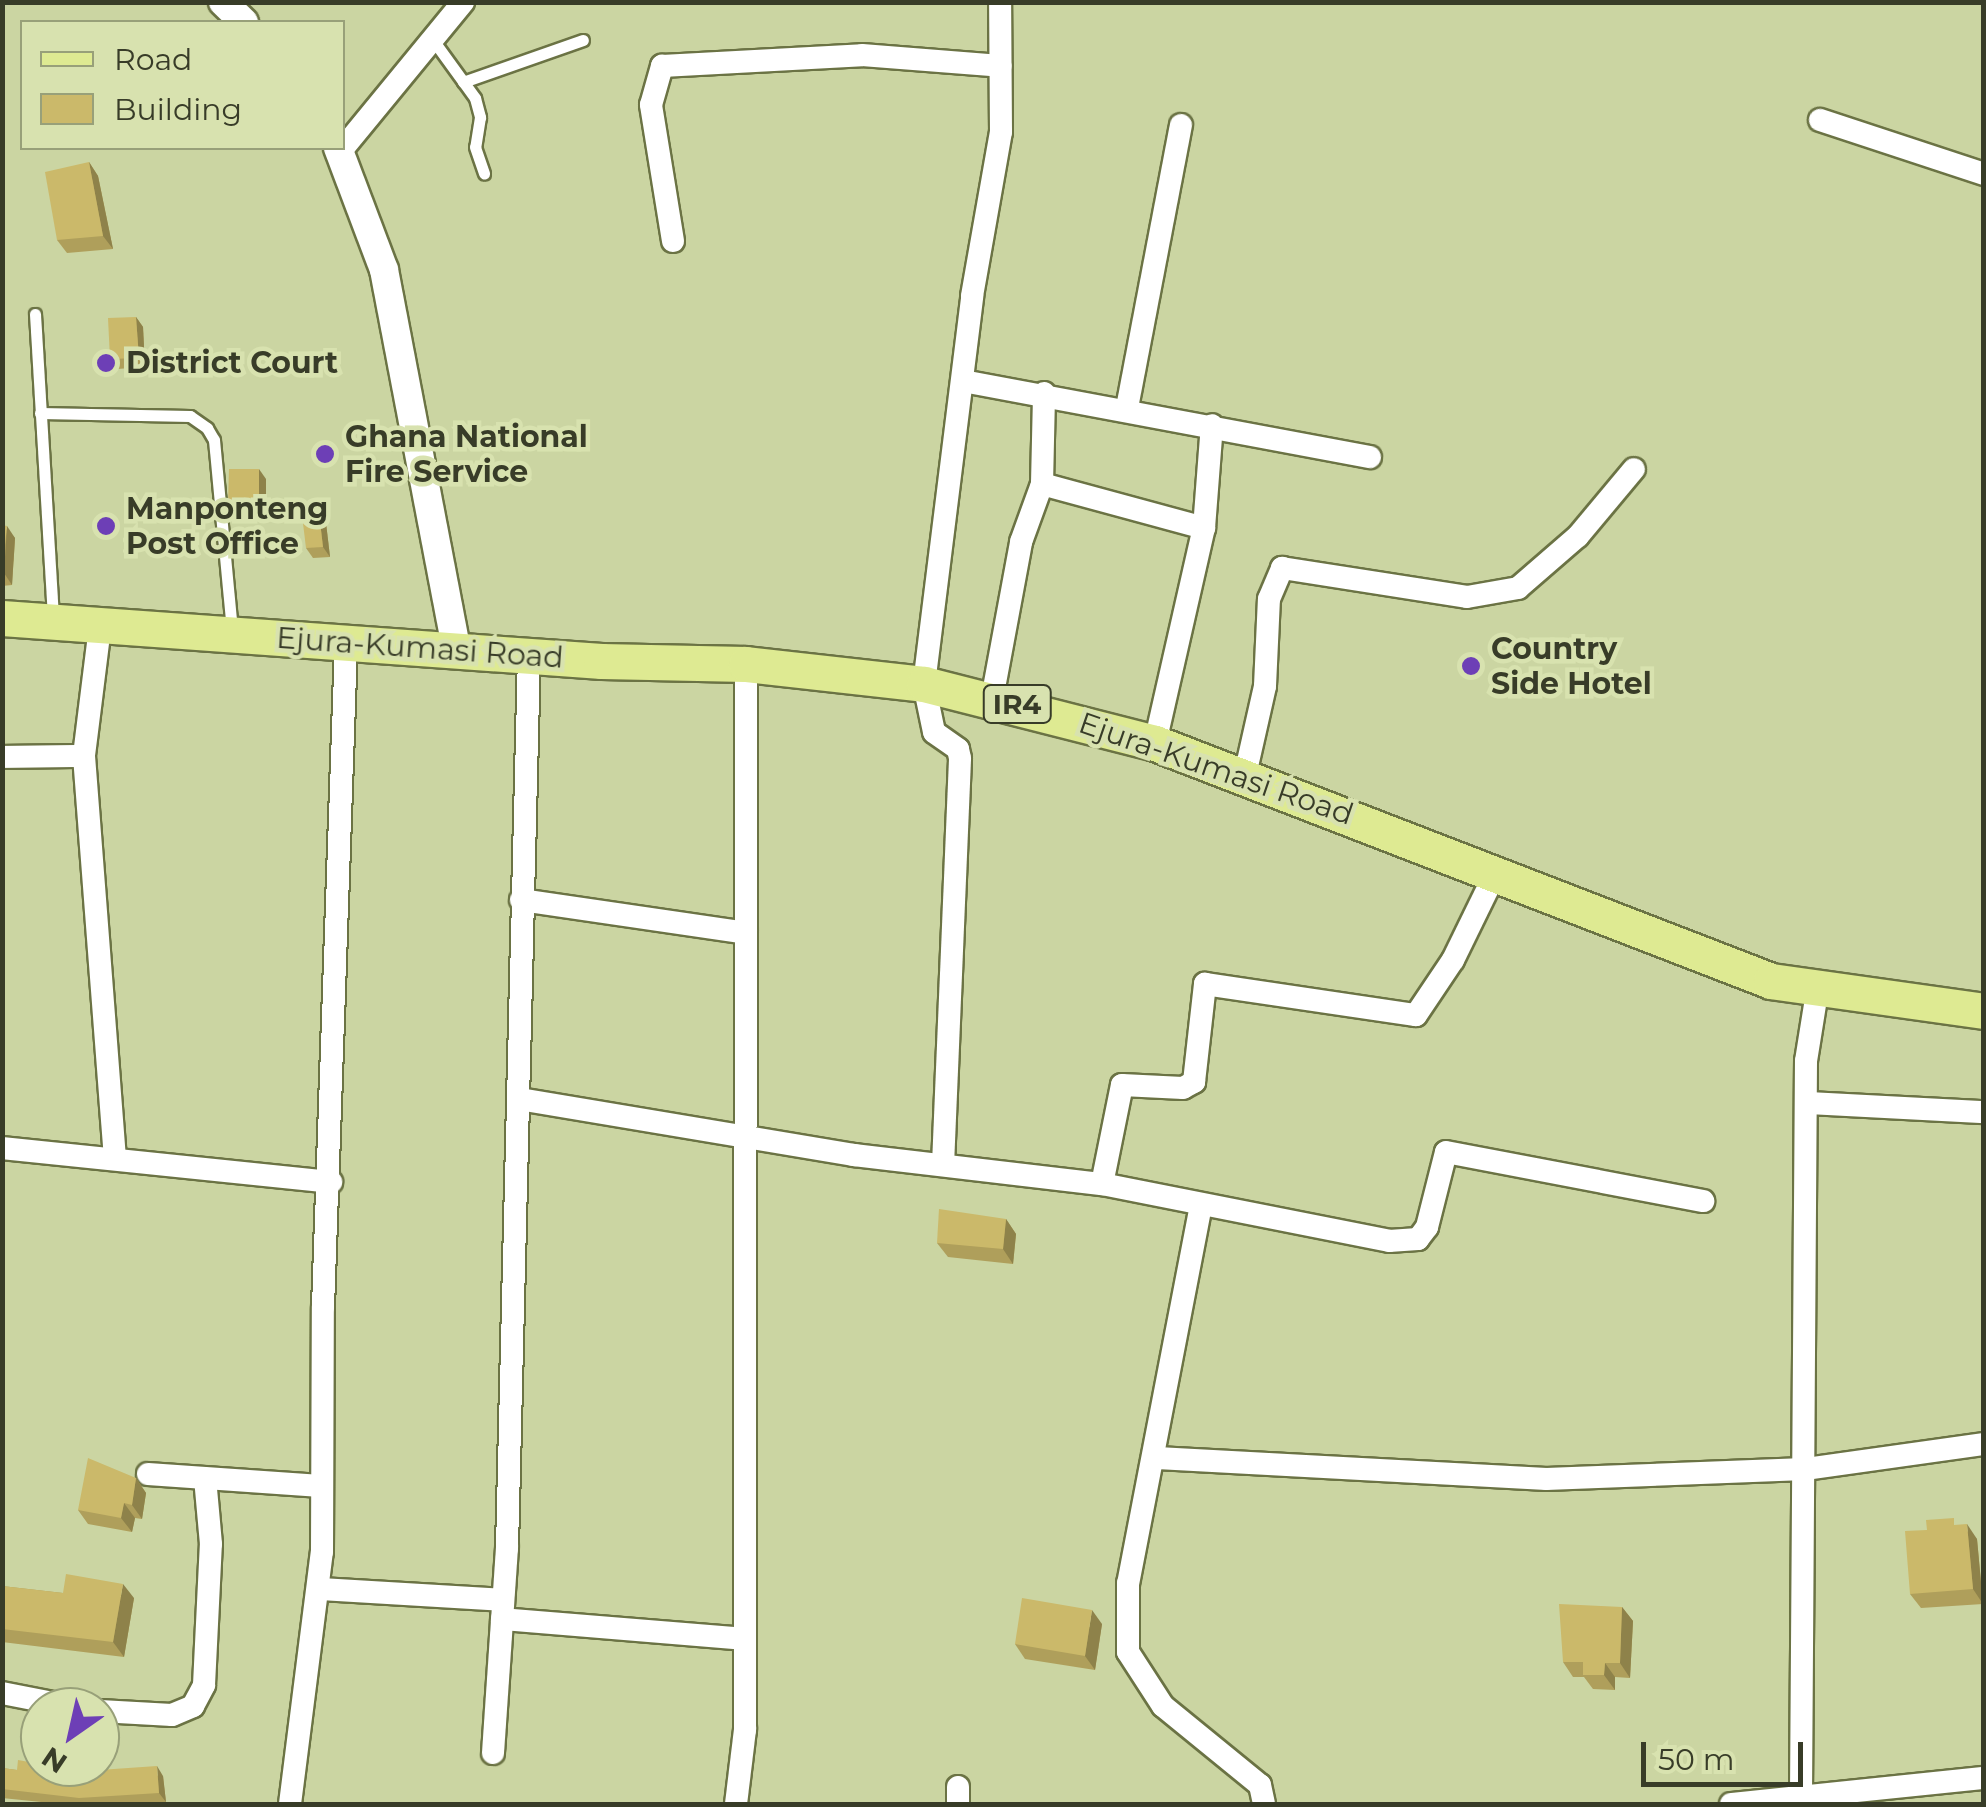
<!DOCTYPE html>
<style>
body{margin:0}
#map{position:relative;width:1986px;height:1807px;overflow:hidden;background:#cbd5a2;font-family:Montserrat,sans-serif}
div>[style]{position:absolute}
.roads{filter:drop-shadow(2px 0 #6b7344) drop-shadow(-2px 0 #6b7344) drop-shadow(0 2px #6b7344) drop-shadow(0 -2px #6b7344)}
.service>*{height:11px;margin:-5.5px;padding:0 5.5px;transform-origin:5.5px;border-radius:5.5px;background:#fff}
.minor>*{height:22px;margin:-11px;padding:0 11px;transform-origin:11px;border-radius:11px;background:#fff}
.tertiary>*{height:28px;margin:-14px;padding:0 14px;transform-origin:14px;border-radius:14px;background:#fff}
.primary>*{height:35px;margin:-17.5px;padding:0 17.5px;transform-origin:17.5px;border-radius:17.5px;background:#deea92}
.wall>*{inset:0;background:#af9f5b}
.shaded-wall>*{inset:0;background:#8e824a}
.building>*{inset:0;background:#cbb96a}
.dots>*{width:28px;height:28px;translate:-50% -50%;box-sizing:border-box;border:5px solid #d8e2af;border-radius:50%}
span{translate:-50% -50%;white-space:nowrap;text-align:center;line-height:1.15;-webkit-text-stroke:9px #d8e2af;paint-order:stroke}
.shield-label span{padding:2px 8px;background:#d8e2af;border:2px solid;border-radius:8px;-webkit-text-stroke-width:0}
.shield-label{font-size:28px;color:#383c28;font-weight:700}
.poi-label{font-size:30px;color:#383c28;font-weight:700}
.left{translate:0 -50%;text-align:left}
.street-label{font-size:30px;color:#383c28}
.frame{position:absolute;inset:0;border:5px solid #383c28;pointer-events:none}
.legend{position:absolute;left:20px;top:20px;width:325px;height:130px;box-sizing:border-box;background:#d8e2af;border:2px solid #98a079;margin:0;padding:12px 18px;list-style:none;font-size:30px;color:#383c28}
.legend li{display:flex;align-items:center;gap:20px;height:50px}
.legend b{width:50px;border:2px solid #98a079}
.north{position:absolute;left:20px;top:1687px;width:100px;height:100px;box-sizing:border-box;background:#d8e2af;border:2px solid #98a079;border-radius:50%;rotate:214deg;font-size:28px;font-weight:700;line-height:40px;text-align:center;color:#383c28}
.north::after{content:'';display:block;margin:auto;width:35px;height:45px;background:#6d3fb6;clip-path:polygon(50% 0,100% 100%,50% 72%,0 100%)}
.scale{position:absolute;left:1641px;top:1742px;width:162px;height:45px;box-sizing:border-box;border:5px solid #383c28;border-top:0;padding-left:12px;font-size:30px;line-height:35px;white-space:nowrap;color:#383c28;-webkit-text-stroke:8px #d8e2af;paint-order:stroke}
</style>
<div id="map">
<div class="roads">
<div class="service">
<div style="left:433px;top:40px;width:72px;rotate:54.1deg"></div>
<div style="left:475px;top:98px;width:20px;rotate:75deg"></div>
<div style="left:480px;top:117px;width:30px;rotate:99deg"></div>
<div style="left:475px;top:147px;width:28px;rotate:71deg"></div>
<div style="left:463px;top:82px;width:127px;rotate:-19.3deg"></div>
<div style="left:35px;top:314px;width:302px;rotate:86.6deg"></div>
<div style="left:40px;top:413px;width:150px;rotate:1.1deg"></div>
<div style="left:190px;top:416px;width:21px;rotate:35deg"></div>
<div style="left:207px;top:428px;width:14px;rotate:60deg"></div>
<div style="left:214px;top:440px;width:192px;rotate:84.6deg"></div>
</div>
<div class="minor">
<div style="left:1820px;top:120px;width:173px;rotate:18.2deg"></div>
<div style="left:340px;top:152px;width:194px;rotate:-50.6deg"></div>
<div style="left:673px;top:241px;width:138px;rotate:-99.2deg"></div>
<div style="left:651px;top:105px;width:41px;rotate:-74.2deg"></div>
<div style="left:662px;top:66px;width:200px;rotate:-3.1deg"></div>
<div style="left:862px;top:55px;width:139px;rotate:4.5deg"></div>
<div style="left:963px;top:381px;width:414px;rotate:10.6deg"></div>
<div style="left:1127px;top:408px;width:288px;rotate:-79.2deg"></div>
<div style="left:1042px;top:484px;width:168px;rotate:15.2deg"></div>
<div style="left:100px;top:627px;width:130px;rotate:97.1deg"></div>
<div style="left:84px;top:756px;width:400px;rotate:85.6deg"></div>
<div style="left:992px;top:699px;width:160px;rotate:-79.5deg"></div>
<div style="left:1021px;top:542px;width:62px;rotate:-70.1deg"></div>
<div style="left:1042px;top:484px;width:91px;rotate:-88.7deg"></div>
<div style="left:1155px;top:743px;width:221px;rotate:-77.2deg"></div>
<div style="left:1204px;top:528px;width:103px;rotate:-85.6deg"></div>
<div style="left:2px;top:757px;width:82px;rotate:-0.7deg"></div>
<div style="left:1245px;top:775px;width:91px;rotate:-77.3deg"></div>
<div style="left:1265px;top:686px;width:87px;rotate:-87.4deg"></div>
<div style="left:1269px;top:599px;width:34px;rotate:-67deg"></div>
<div style="left:1282px;top:568px;width:187px;rotate:8.9deg"></div>
<div style="left:1467px;top:597px;width:52px;rotate:-10deg"></div>
<div style="left:1518px;top:588px;width:79px;rotate:-40.9deg"></div>
<div style="left:1578px;top:536px;width:87px;rotate:-50.1deg"></div>
<div style="left:521px;top:900px;width:227px;rotate:8.3deg"></div>
<div style="left:519px;top:1099px;width:340px;rotate:9.5deg"></div>
<div style="left:854px;top:1155px;width:250px;rotate:6.7deg"></div>
<div style="left:1102px;top:1184px;width:293px;rotate:11.2deg"></div>
<div style="left:1389px;top:1241px;width:29px;rotate:-4deg"></div>
<div style="left:1418px;top:1239px;width:15px;rotate:-53deg"></div>
<div style="left:1427px;top:1227px;width:77px;rotate:-75.8deg"></div>
<div style="left:1446px;top:1152px;width:262px;rotate:10.8deg"></div>
<div style="left:1810px;top:1103px;width:174px;rotate:3deg"></div>
<div style="left:2px;top:1148px;width:331px;rotate:5.9deg"></div>
<div style="left:943px;top:1165px;width:407px;rotate:-87.6deg"></div>
<div style="left:960px;top:758px;width:9px;rotate:-103deg"></div>
<div style="left:958px;top:749px;width:29px;rotate:-145deg"></div>
<div style="left:934px;top:732px;width:49px;rotate:-101.8deg"></div>
<div style="left:924px;top:684px;width:391px;rotate:-82.9deg"></div>
<div style="left:972px;top:296px;width:167px;rotate:-80deg"></div>
<div style="left:1001px;top:132px;width:130px;rotate:-90.4deg"></div>
<div style="left:1102px;top:1184px;width:101px;rotate:-78.6deg"></div>
<div style="left:1122px;top:1085px;width:61px;rotate:2.8deg"></div>
<div style="left:1183px;top:1088px;width:13px;rotate:-29deg"></div>
<div style="left:1194px;top:1082px;width:99px;rotate:-83.6deg"></div>
<div style="left:1205px;top:984px;width:213px;rotate:8.4deg"></div>
<div style="left:1416px;top:1015px;width:66px;rotate:-56.1deg"></div>
<div style="left:1453px;top:960px;width:96px;rotate:-64deg"></div>
<div style="left:1201px;top:1205px;width:385px;rotate:100.9deg"></div>
<div style="left:1128px;top:1583px;width:69px;rotate:90deg"></div>
<div style="left:1128px;top:1652px;width:64px;rotate:57.1deg"></div>
<div style="left:1163px;top:1706px;width:125px;rotate:39.2deg"></div>
<div style="left:1260px;top:1785px;width:19px;rotate:78deg"></div>
<div style="left:1157px;top:1458px;width:390px;rotate:3.1deg"></div>
<div style="left:1546px;top:1479px;width:259px;rotate:-2.2deg"></div>
<div style="left:1805px;top:1469px;width:181px;rotate:-8deg"></div>
<div style="left:148px;top:1474px;width:173px;rotate:4deg"></div>
<div style="left:319px;top:1589px;width:184px;rotate:3.4deg"></div>
<div style="left:502px;top:1619px;width:243px;rotate:4.7deg"></div>
<div style="left:2px;top:1693px;width:73px;rotate:11deg"></div>
<div style="left:100px;top:1711px;width:72px;rotate:3.2deg"></div>
<div style="left:172px;top:1715px;width:23px;rotate:-23deg"></div>
<div style="left:193px;top:1706px;width:24px;rotate:-62deg"></div>
<div style="left:204px;top:1685px;width:141px;rotate:-87.2deg"></div>
<div style="left:211px;top:1544px;width:66px;rotate:-95.2deg"></div>
<div style="left:493px;top:1753px;width:205px;rotate:-86.1deg"></div>
<div style="left:507px;top:1548px;width:894px;rotate:-88.59deg"></div>
<div style="left:958px;top:1787px;width:17px;rotate:90deg"></div>
<div style="left:1801px;top:1794px;width:733px;rotate:-89.61deg"></div>
<div style="left:1806px;top:1061px;width:70px;rotate:-80.9deg"></div>
<div style="left:290px;top:1804px;width:254px;rotate:-82.8deg"></div>
<div style="left:322px;top:1552px;width:245px;rotate:-89.8deg"></div>
<div style="left:323px;top:1307px;width:663px;rotate:-88.01deg"></div>
<div style="left:736px;top:1804px;width:75px;rotate:-83.1deg"></div>
<div style="left:745px;top:1730px;width:1066px;rotate:-89.95deg"></div>
<div style="left:1731px;top:1804px;width:254px;rotate:-5.9deg"></div>
</div>
<div class="tertiary">
<div style="left:223px;top:2px;width:29px;rotate:44deg"></div>
<div style="left:338px;top:148px;width:130px;rotate:69.3deg"></div>
<div style="left:384px;top:270px;width:384px;rotate:79.2deg"></div>
</div>
<div class="primary">
<div style="left:2px;top:618px;width:601px;rotate:4.11deg"></div>
<div style="left:601px;top:661px;width:145px;rotate:1.2deg"></div>
<div style="left:746px;top:664px;width:179px;rotate:6.4deg"></div>
<div style="left:924px;top:684px;width:238px;rotate:14.3deg"></div>
<div style="left:1155px;top:743px;width:660px;rotate:21.12deg"></div>
<div style="left:1771px;top:981px;width:215px;rotate:8deg"></div>
</div>
</div>
<div class="wall">
<div style="clip-path:polygon(89px 162px,98px 176px,113px 249px,67px 253px,57px 240px)"></div>
<div style="clip-path:polygon(136px 317px,143px 327px,145px 367px,117px 369px,110px 359px)"></div>
<div style="clip-path:polygon(266px 479px,266px 514px,235px 514px,228px 504px)"></div>
<div style="clip-path:polygon(326px 523px,330px 557px,313px 558px,306px 548px)"></div>
<div style="clip-path:polygon(2px 525px,15px 538px,12px 585px,2px 586px)"></div>
<div style="clip-path:polygon(1006px 1219px,1016px 1234px,1013px 1264px,948px 1257px,937px 1243px)"></div>
<div style="clip-path:polygon(136px 1478px,146px 1493px,142px 1519px,135px 1518px,132px 1532px,88px 1524px,78px 1510px)"></div>
<div style="clip-path:polygon(1959px 1525px,1977px 1539px,1983px 1604px,1921px 1608px,1910px 1594px,1927px 1530px)"></div>
<div style="clip-path:polygon(2px 1586px,63px 1593px,134px 1598px,124px 1657px,2px 1642px)"></div>
<div style="clip-path:polygon(1622px 1607px,1633px 1621px,1630px 1678px,1615px 1677px,1615px 1690px,1593px 1689px,1584px 1677px,1573px 1677px,1563px 1662px)"></div>
<div style="clip-path:polygon(1102px 1624px,1095px 1670px,1025px 1659px,1015px 1644px)"></div>
<div style="clip-path:polygon(2px 1768px,17px 1770px,85px 1771px,163px 1776px,166px 1802px,133px 1804px,61px 1804px,2px 1798px)"></div>
</div>
<div class="shaded-wall">
<div style="clip-path:polygon(89px 162px,98px 176px,113px 249px,103px 236px)"></div>
<div style="clip-path:polygon(136px 317px,143px 327px,145px 367px,139px 358px)"></div>
<div style="clip-path:polygon(259px 469px,266px 479px,266px 514px,259px 504px)"></div>
<div style="clip-path:polygon(319px 513px,326px 523px,330px 557px,323px 547px)"></div>
<div style="clip-path:polygon(7px 526px,15px 538px,12px 585px,4px 573px)"></div>
<div style="clip-path:polygon(1006px 1219px,1016px 1234px,1013px 1264px,1003px 1249px)"></div>
<div style="clip-path:polygon(136px 1478px,146px 1493px,142px 1519px,132px 1505px)"></div>
<div style="clip-path:polygon(124px 1503px,135px 1518px,132px 1532px,121px 1518px)"></div>
<div style="clip-path:polygon(1967px 1524px,1977px 1539px,1983px 1604px,1973px 1589px)"></div>
<div style="clip-path:polygon(123px 1584px,134px 1598px,124px 1657px,113px 1642px)"></div>
<div style="clip-path:polygon(1622px 1607px,1633px 1621px,1630px 1678px,1620px 1663px)"></div>
<div style="clip-path:polygon(1092px 1610px,1102px 1624px,1095px 1670px,1085px 1656px)"></div>
<div style="clip-path:polygon(1605px 1663px,1615px 1677px,1615px 1690px,1604px 1675px)"></div>
<div style="clip-path:polygon(157px 1766px,163px 1776px,166px 1802px,159px 1793px)"></div>
</div>
<div class="building">
<div style="clip-path:polygon(89px 162px,103px 236px,57px 240px,45px 172px)"></div>
<div style="clip-path:polygon(136px 317px,139px 358px,110px 359px,108px 318px)"></div>
<div style="clip-path:polygon(229px 469px,259px 469px,259px 504px,228px 504px)"></div>
<div style="clip-path:polygon(319px 513px,323px 547px,306px 548px,302px 515px)"></div>
<div style="clip-path:polygon(2px 525px,7px 526px,2px 573px)"></div>
<div style="clip-path:polygon(939px 1209px,1006px 1219px,1003px 1249px,937px 1243px)"></div>
<div style="clip-path:polygon(88px 1458px,136px 1478px,132px 1505px,124px 1503px,121px 1518px,78px 1510px)"></div>
<div style="clip-path:polygon(1954px 1518px,1954px 1525px,1967px 1524px,1973px 1589px,1910px 1594px,1905px 1531px,1927px 1530px,1926px 1520px)"></div>
<div style="clip-path:polygon(66px 1574px,123px 1584px,113px 1642px,2px 1629px,2px 1586px,63px 1593px)"></div>
<div style="clip-path:polygon(1022px 1598px,1092px 1610px,1085px 1656px,1015px 1644px)"></div>
<div style="clip-path:polygon(1559px 1604px,1622px 1607px,1620px 1663px,1605px 1663px,1604px 1675px,1583px 1675px,1583px 1662px,1563px 1662px)"></div>
<div style="clip-path:polygon(18px 1760px,40px 1764px,40px 1767px,58px 1767px,85px 1771px,157px 1766px,159px 1793px,79px 1798px,2px 1789px,2px 1768px,17px 1770px)"></div>
</div>
<div class="dots">
<div style="left:106px;top:363px;background:#6d3fb6"></div>
<div style="left:325px;top:454px;background:#6d3fb6"></div>
<div style="left:106px;top:526px;background:#6d3fb6"></div>
<div style="left:1471px;top:666px;background:#6d3fb6"></div>
</div>
<div class="shield-label">
<span style="left:1017px;top:704px">IR4</span>
</div>
<div class="poi-label">
<span class="left" style="left:126px;top:363px">District Court</span>
<span class="left" style="left:345px;top:454px">Ghana National<br>Fire Service</span>
<span class="left" style="left:126px;top:526px">Manponteng<br>Post Office</span>
<span class="left" style="left:1491px;top:666px">Country<br>Side Hotel</span>
</div>
<div class="street-label">
<span style="left:420px;top:648px;rotate:4deg">Ejura-Kumasi Road</span>
<span style="left:1216px;top:769px;rotate:19deg">Ejura-Kumasi Road</span>
</div>
<div class="frame"></div>
<ul class="legend">
<li><b style="height:12px;background:#deea92"></b>Road</li>
<li><b style="height:28px;background:#cbb96a"></b>Building</li>
</ul>
<div class="north">N</div>
<div class="scale">50 m</div>
</div>
